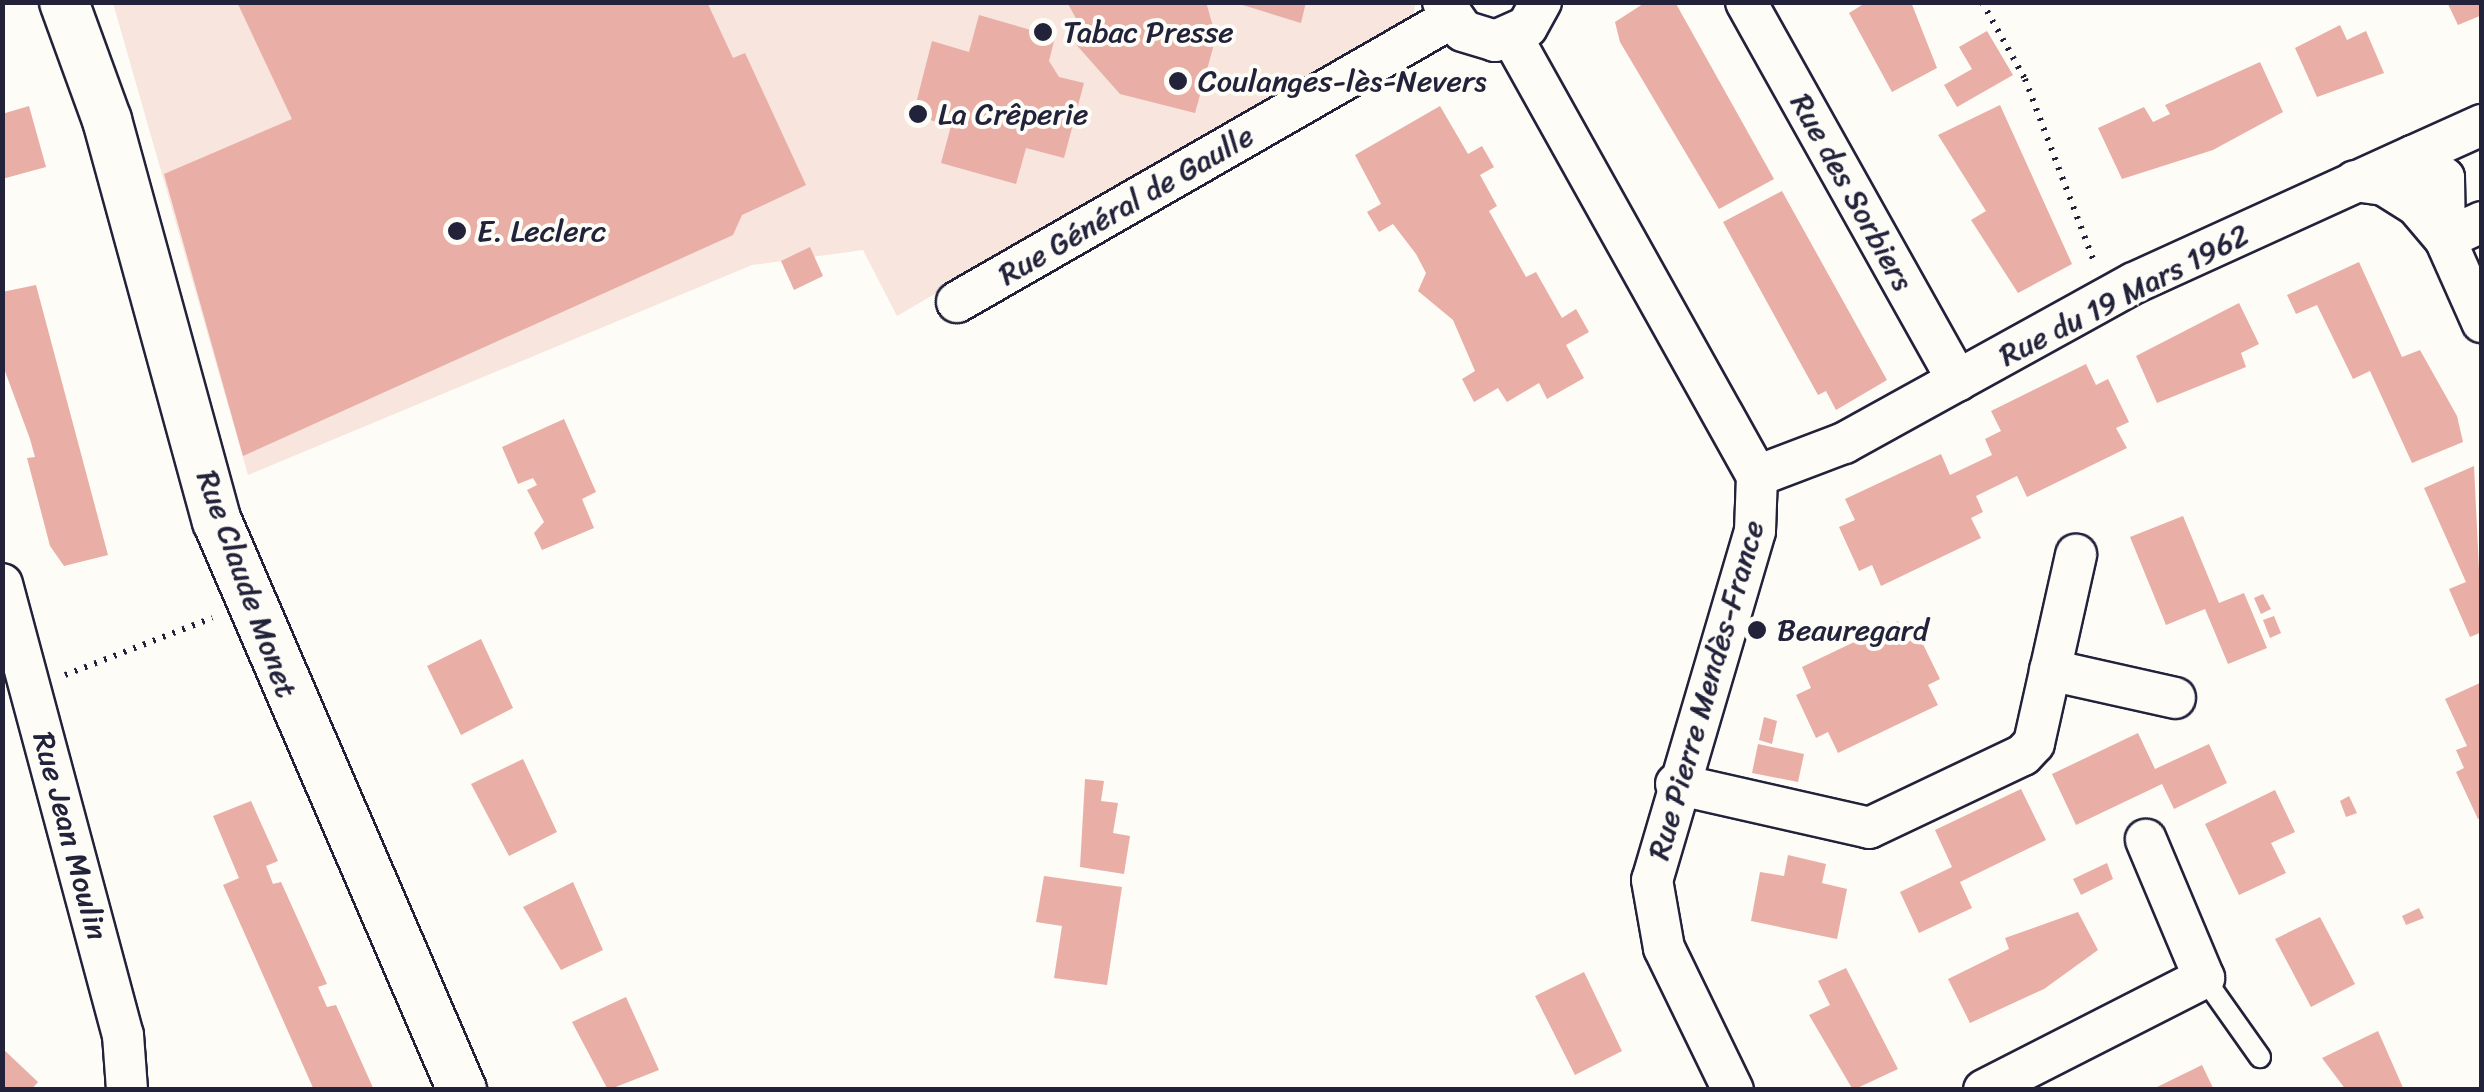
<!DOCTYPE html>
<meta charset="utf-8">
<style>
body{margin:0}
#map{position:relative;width:2484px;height:1092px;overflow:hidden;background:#fdfcf7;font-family:Sriracha,sans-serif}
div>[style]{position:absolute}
.built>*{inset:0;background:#f7e5de}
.building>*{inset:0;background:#e9aea5}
.path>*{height:6px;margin-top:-3px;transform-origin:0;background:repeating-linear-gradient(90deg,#22223b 0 2.5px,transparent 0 10.5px)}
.roads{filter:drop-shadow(2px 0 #22223b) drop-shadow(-2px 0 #22223b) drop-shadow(0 2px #22223b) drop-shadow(0 -2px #22223b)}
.service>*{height:20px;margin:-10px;padding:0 10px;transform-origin:10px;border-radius:10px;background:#fdfcf7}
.minor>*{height:40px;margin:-20px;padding:0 20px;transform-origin:20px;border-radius:20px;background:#fdfcf7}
.tertiary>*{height:48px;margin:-24px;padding:0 24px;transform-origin:24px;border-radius:24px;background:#fdfcf7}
.dots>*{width:28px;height:28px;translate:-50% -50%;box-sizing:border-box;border:5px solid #fdfcf7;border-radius:50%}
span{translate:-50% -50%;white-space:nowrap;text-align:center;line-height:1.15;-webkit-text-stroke:8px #fdfcf7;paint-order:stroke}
.poi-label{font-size:30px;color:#22223b}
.left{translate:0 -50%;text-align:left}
.street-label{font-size:30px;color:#22223b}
.frame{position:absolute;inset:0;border:5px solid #22223b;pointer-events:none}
</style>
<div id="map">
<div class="built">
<div style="clip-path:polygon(113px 3px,1415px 3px,1414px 14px,897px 316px,863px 250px,752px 265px,248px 475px)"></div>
</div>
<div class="building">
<div style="clip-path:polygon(237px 2px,707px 2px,733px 58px,745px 53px,806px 185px,742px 215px,733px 235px,243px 456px,164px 174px,292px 119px)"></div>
<div style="clip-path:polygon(1067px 2px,1206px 2px,1216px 37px,1195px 113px,1120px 94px,1073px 41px,1078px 22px)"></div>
<div style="clip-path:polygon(1233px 2px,1306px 2px,1301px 23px)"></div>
<div style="clip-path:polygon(1646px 2px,1675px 2px,1774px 179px,1719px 209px,1620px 42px,1615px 22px)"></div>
<div style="clip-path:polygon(1867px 2px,1911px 2px,1937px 68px,1892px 92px,1849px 13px)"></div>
<div style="clip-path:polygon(2447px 2px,2482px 2px,2482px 15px,2458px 25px)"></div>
<div style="clip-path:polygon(979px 15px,1055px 37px,1049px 61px,1059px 77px,1084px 83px,1064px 158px,1026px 148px,1016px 184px,941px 163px,951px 126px,913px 115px,932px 41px,969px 52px)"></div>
<div style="clip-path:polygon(2340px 25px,2347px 40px,2366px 31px,2384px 73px,2317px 97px,2295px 48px)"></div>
<div style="clip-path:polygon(1987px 31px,2013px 75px,1957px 107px,1944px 85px,1972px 69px,1959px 47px)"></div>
<div style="clip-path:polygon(2260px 62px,2283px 112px,2213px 150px,2122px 179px,2098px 128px,2144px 107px,2153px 122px,2170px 114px,2165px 105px)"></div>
<div style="clip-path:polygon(2000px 105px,2072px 264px,2018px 293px,1971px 220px,1986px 211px,1938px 135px)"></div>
<div style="clip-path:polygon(29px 106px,46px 167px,2px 179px,2px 114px)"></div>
<div style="clip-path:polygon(1440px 106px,1468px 154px,1482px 146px,1494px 167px,1480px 175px,1497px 206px,1489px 211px,1526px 277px,1536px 272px,1562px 318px,1576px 309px,1589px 332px,1566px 345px,1584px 378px,1547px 399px,1539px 383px,1507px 402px,1498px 388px,1474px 402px,1462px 379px,1475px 371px,1453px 320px,1418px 291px,1426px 273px,1416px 254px,1393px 224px,1379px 232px,1367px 212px,1381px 204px,1355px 155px)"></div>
<div style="clip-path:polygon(1782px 191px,1887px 380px,1836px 410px,1826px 391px,1818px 395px,1723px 222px)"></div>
<div style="clip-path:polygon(810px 247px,823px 276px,794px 290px,781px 261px)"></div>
<div style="clip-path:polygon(2359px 262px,2402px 357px,2420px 350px,2457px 416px,2463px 442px,2412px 463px,2370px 371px,2353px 379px,2317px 305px,2296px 314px,2287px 295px)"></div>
<div style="clip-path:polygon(36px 285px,108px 555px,64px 566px,50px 546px,27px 458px,35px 457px,30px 439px,2px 363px,2px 292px)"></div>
<div style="clip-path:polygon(2239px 303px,2259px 344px,2241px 353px,2246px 367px,2157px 403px,2136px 356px)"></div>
<div style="clip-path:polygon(2086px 364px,2096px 385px,2108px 379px,2129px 422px,2116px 428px,2127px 448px,2027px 497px,2017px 476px,1976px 496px,1983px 512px,1971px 518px,1981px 538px,1881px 586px,1872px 565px,1859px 571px,1839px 527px,1855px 520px,1845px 499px,1941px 454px,1950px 475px,1992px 455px,1985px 439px,2001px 431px,1991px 411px)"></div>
<div style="clip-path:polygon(564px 419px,596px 492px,582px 499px,594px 528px,542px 550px,534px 533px,544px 522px,527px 490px,537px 485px,533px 478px,518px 484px,502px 447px)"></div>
<div style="clip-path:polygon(2474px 466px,2482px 632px,2470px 637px,2449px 589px,2466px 582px,2424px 488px)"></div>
<div style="clip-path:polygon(2183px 516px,2219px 603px,2244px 593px,2267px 648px,2228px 664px,2205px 609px,2166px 625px,2130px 537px)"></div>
<div style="clip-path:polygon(2263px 594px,2271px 609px,2261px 614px,2254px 598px)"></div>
<div style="clip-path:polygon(2274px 616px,2281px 633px,2270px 638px,2263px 620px)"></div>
<div style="clip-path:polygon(1898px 621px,1908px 642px,1919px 636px,1940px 679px,1928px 685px,1938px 705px,1838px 753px,1828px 732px,1816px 738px,1796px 695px,1811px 688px,1802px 667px)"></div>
<div style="clip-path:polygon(481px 639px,513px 708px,461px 735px,427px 666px)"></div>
<div style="clip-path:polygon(2482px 682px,2482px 817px,2478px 819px,2456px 772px,2464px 768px,2456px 750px,2467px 746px,2445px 699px)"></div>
<div style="clip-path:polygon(1764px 717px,1777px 721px,1772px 744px,1759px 740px)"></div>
<div style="clip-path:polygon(2138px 733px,2155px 769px,2209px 744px,2227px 783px,2174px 809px,2162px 784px,2076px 825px,2052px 774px)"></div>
<div style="clip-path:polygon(1758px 744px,1804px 754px,1798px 782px,1752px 773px)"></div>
<div style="clip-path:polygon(523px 759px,557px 832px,509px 856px,471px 784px)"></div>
<div style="clip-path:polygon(1085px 779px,1104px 781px,1101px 801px,1118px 803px,1113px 833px,1130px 836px,1124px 874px,1080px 867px)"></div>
<div style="clip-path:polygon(2021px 789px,2046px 840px,1960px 882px,1972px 908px,1919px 933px,1900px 892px,1952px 867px,1935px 830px)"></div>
<div style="clip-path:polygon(2275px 790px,2295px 832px,2271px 843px,2286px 873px,2239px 895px,2205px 824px)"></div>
<div style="clip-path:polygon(2349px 796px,2357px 813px,2346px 817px,2340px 801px)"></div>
<div style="clip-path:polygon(251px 801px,278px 861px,266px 866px,273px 884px,281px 882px,327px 984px,318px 987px,327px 1007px,336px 1005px,374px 1090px,314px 1090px,223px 885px,239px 878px,213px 816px)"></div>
<div style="clip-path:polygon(1788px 855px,1826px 864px,1822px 883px,1847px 889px,1837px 939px,1751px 921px,1760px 872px,1784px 876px)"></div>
<div style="clip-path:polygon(2107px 863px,2113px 879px,2081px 895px,2073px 879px)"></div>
<div style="clip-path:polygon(1044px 876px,1122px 887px,1107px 985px,1054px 978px,1062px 926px,1036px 922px)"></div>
<div style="clip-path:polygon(573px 882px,603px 950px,561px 970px,523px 907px)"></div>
<div style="clip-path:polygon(2419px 908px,2424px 918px,2406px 925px,2402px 916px)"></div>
<div style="clip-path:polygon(2078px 912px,2098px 950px,2044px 989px,1970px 1023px,1948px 979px,2009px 949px,2005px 938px)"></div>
<div style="clip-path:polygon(2320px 917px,2355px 984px,2311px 1007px,2275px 939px)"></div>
<div style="clip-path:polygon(1846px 968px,1898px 1069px,1853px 1090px,1809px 1015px,1830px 1005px,1818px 981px)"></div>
<div style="clip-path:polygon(1584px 972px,1622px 1051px,1575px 1075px,1535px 996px)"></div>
<div style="clip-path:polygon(626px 997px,659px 1070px,608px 1090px,572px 1022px)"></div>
<div style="clip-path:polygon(2378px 1031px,2404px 1090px,2346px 1090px,2322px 1058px)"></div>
<div style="clip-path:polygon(2px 1048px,38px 1082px,31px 1090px,2px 1090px)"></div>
<div style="clip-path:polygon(2202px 1065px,2214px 1090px,2151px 1090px)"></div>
</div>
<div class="path">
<div style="left:1982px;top:2px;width:88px;rotate:60.8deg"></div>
<div style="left:2025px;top:79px;width:192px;rotate:69.3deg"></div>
<div style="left:65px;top:675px;width:158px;rotate:-21.2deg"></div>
</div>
<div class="roads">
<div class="service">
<div style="left:2204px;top:978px;width:97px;rotate:54.7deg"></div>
</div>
<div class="minor">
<div style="left:1443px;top:2px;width:35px;rotate:55deg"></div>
<div style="left:1463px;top:31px;width:34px;rotate:17deg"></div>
<div style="left:1495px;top:41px;width:35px;rotate:-24deg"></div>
<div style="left:1527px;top:27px;width:29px;rotate:-61deg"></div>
<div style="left:1746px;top:2px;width:434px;rotate:60.8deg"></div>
<div style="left:1512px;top:37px;width:503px;rotate:60.83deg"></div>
<div style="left:1757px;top:476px;width:55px;rotate:92.1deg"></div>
<div style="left:1755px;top:531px;width:364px;rotate:106.4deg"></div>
<div style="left:1652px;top:880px;width:69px;rotate:80deg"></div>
<div style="left:1664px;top:948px;width:158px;rotate:64.1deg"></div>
<div style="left:2413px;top:156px;width:76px;rotate:-24.2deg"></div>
<div style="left:2355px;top:181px;width:29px;rotate:8deg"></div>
<div style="left:2384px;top:185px;width:39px;rotate:32deg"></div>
<div style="left:2417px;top:206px;width:43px;rotate:49.7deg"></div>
<div style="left:2445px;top:239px;width:41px;rotate:-24.7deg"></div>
<div style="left:957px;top:302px;width:568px;rotate:-29.86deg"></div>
<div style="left:1757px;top:476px;width:93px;rotate:-20.8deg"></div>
<div style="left:1844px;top:443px;width:331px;rotate:-28.9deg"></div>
<div style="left:2134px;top:283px;width:307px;rotate:-24.5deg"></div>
<div style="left:2413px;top:156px;width:38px;rotate:35deg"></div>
<div style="left:2444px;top:178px;width:61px;rotate:89.1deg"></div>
<div style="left:2445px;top:239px;width:91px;rotate:66deg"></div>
<div style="left:2px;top:584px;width:467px;rotate:75deg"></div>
<div style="left:123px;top:1035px;width:55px;rotate:85.8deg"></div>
<div style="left:2050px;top:670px;width:128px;rotate:12.6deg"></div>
<div style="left:1676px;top:784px;width:198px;rotate:12.8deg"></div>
<div style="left:1869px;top:828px;width:170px;rotate:-25.4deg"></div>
<div style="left:2023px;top:755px;width:16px;rotate:-47deg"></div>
<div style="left:2034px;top:743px;width:193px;rotate:-77.4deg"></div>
<div style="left:1984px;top:1090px;width:247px;rotate:-27deg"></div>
<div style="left:2204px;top:978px;width:150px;rotate:-112.8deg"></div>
</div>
<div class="tertiary">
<div style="left:64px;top:2px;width:126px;rotate:70deg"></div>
<div style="left:107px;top:120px;width:416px;rotate:74.7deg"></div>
<div style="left:217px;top:521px;width:620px;rotate:66.7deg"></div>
</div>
</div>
<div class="dots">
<div style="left:1043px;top:32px;background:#22223b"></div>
<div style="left:1178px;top:81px;background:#22223b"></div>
<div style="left:918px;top:114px;background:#22223b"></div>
<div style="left:457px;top:231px;background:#22223b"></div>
<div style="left:1757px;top:630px;background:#22223b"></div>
</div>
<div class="poi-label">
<span class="left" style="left:1063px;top:32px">Tabac Presse</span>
<span class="left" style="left:1198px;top:81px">Coulanges-lès-Nevers</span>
<span class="left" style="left:938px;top:114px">La Crêperie</span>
<span class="left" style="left:477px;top:231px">E. Leclerc</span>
<span class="left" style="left:1777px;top:630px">Beauregard</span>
</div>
<div class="street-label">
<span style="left:1852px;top:192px;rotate:61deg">Rue des Sorbiers</span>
<span style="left:1126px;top:205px;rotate:-30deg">Rue Général de Gaulle</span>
<span style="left:2124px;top:295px;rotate:-27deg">Rue du 19 Mars 1962</span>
<span style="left:247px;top:584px;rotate:70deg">Rue Claude Monet</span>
<span style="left:1706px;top:690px;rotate:-74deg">Rue Pierre Mendès-France</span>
<span style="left:70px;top:836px;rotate:75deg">Rue Jean Moulin</span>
</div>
<div class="frame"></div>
</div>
